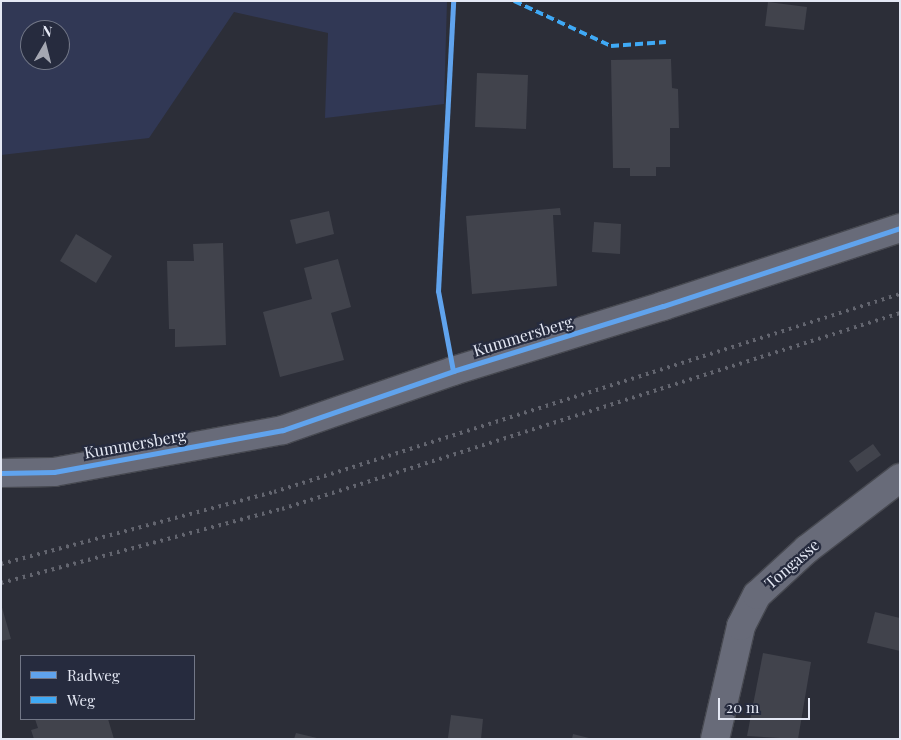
<!DOCTYPE html>
<style>
body{margin:0}
#map{position:relative;width:901px;height:740px;overflow:hidden;background:#2c2e38;font-family:"Playfair Display",serif}
div>[style]{position:absolute}
.green>*{inset:0;background:#313855}
.building>*{inset:0;background:#41434c}
.roads{filter:drop-shadow(1px 0 #474951) drop-shadow(-1px 0 #474951) drop-shadow(0 1px #474951) drop-shadow(0 -1px #474951)}
.street>*{height:28px;margin:-14px;padding:0 14px;transform-origin:14px;border-radius:14px;background:#686b79}
.rail>*{height:4px;margin-top:-2px;transform-origin:0;background:repeating-linear-gradient(90deg,#63656f 0 2.5px,transparent 0 7.5px)}
.quiet>*{height:4px;margin-top:-2px;transform-origin:0;background:repeating-linear-gradient(90deg,#3fa9f5 0 8px,transparent 0 12px)}
.cycleway>*{height:5px;margin:-2.5px;padding:0 2.5px;transform-origin:2.5px;border-radius:2.5px;background:#60a3ed}
span{translate:-50% -50%;white-space:nowrap;text-align:center;line-height:1.15;-webkit-text-stroke:4.5px #262b3e;paint-order:stroke}
.street-label{font-size:16px;color:#e4e8f4}
.frame{position:absolute;inset:0;border:2px solid #e4e8f4;pointer-events:none}
.legend{position:absolute;left:20px;top:655px;width:175px;height:65px;box-sizing:border-box;background:#262b3e;border:1px solid #727787;margin:0;padding:6px 9px;list-style:none;font-size:15px;color:#e4e8f4}
.legend li{display:flex;align-items:center;gap:10px;height:25px}
.legend b{width:25px;border:1px solid #727787}
.north{position:absolute;left:20px;top:20px;width:50px;height:50px;box-sizing:border-box;background:#262b3e;border:1px solid #727787;border-radius:50%;rotate:8deg;font-size:14px;font-weight:700;line-height:20px;text-align:center;color:#e4e8f4}
.north::after{content:'';display:block;margin:auto;width:18px;height:22px;background:#a4a7b2;clip-path:polygon(50% 0,100% 100%,50% 72%,0 100%)}
.scale{position:absolute;left:718px;top:698px;width:92px;height:22px;box-sizing:border-box;border:2px solid #e4e8f4;border-top:0;padding-left:6px;font-size:15px;line-height:18px;white-space:nowrap;color:#e4e8f4;-webkit-text-stroke:4px #262b3e;paint-order:stroke}
</style>
<div id="map">
<div class="green">
<div style="clip-path:polygon(evenodd,1px 1px,447px 1px,444px 104px,325px 118px,328px 33px,234px 12px,149px 138px,1px 155px,1px 1px,30px 30px,60px 30px,60px 60px,30px 60px,30px 30px)"></div>
</div>
<div class="building">
<div style="clip-path:polygon(768px 2px,807px 7px,804px 30px,765px 26px)"></div>
<div style="clip-path:polygon(671px 59px,672px 88px,678px 89px,679px 128px,670px 128px,670px 167px,656px 167px,656px 176px,630px 176px,630px 168px,613px 168px,611px 60px)"></div>
<div style="clip-path:polygon(477px 73px,528px 75px,526px 129px,475px 127px)"></div>
<div style="clip-path:polygon(560px 208px,561px 215px,553px 215px,557px 286px,472px 294px,466px 216px)"></div>
<div style="clip-path:polygon(329px 211px,334px 234px,296px 244px,290px 220px)"></div>
<div style="clip-path:polygon(594px 222px,621px 224px,620px 254px,592px 252px)"></div>
<div style="clip-path:polygon(76px 234px,112px 256px,96px 283px,60px 261px)"></div>
<div style="clip-path:polygon(223px 243px,226px 345px,175px 347px,175px 329px,169px 329px,167px 261px,194px 261px,193px 244px)"></div>
<div style="clip-path:polygon(338px 259px,351px 307px,331px 313px,344px 360px,280px 377px,263px 312px,312px 299px,304px 268px)"></div>
<div style="clip-path:polygon(873px 444px,881px 455px,857px 472px,849px 461px)"></div>
<div style="clip-path:polygon(1px 604px,11px 639px,1px 641px)"></div>
<div style="clip-path:polygon(875px 612px,900px 618px,900px 651px,867px 643px)"></div>
<div style="clip-path:polygon(763px 653px,811px 662px,798px 739px,747px 736px)"></div>
<div style="clip-path:polygon(451px 715px,483px 719px,481px 739px,448px 738px)"></div>
<div style="clip-path:polygon(35px 719px,108px 719px,114px 739px,34px 739px,31px 730px,38px 728px)"></div>
<div style="clip-path:polygon(296px 733px,317px 738px,316px 739px,294px 739px)"></div>
<div style="clip-path:polygon(573px 734px,589px 738px,589px 739px,572px 739px)"></div>
</div>
<div class="roads">
<div class="street">
<div style="left:1px;top:473px;width:53px;rotate:-1.1deg"></div>
<div style="left:54px;top:472px;width:233px;rotate:-10.4deg"></div>
<div style="left:283px;top:430px;width:180px;rotate:-19.1deg"></div>
<div style="left:453px;top:371px;width:220px;rotate:-17.2deg"></div>
<div style="left:663px;top:306px;width:250px;rotate:-18.2deg"></div>
<div style="left:715px;top:739px;width:116px;rotate:-77deg"></div>
<div style="left:741px;top:626px;width:35px;rotate:-63deg"></div>
<div style="left:757px;top:595px;width:68px;rotate:-42.6deg"></div>
<div style="left:807px;top:549px;width:117px;rotate:-37.4deg"></div>
</div>
</div>
<div class="rail">
<div style="left:1px;top:564px;width:282px;rotate:-14.8deg"></div>
<div style="left:274px;top:492px;width:657px;rotate:-17.55deg"></div>
<div style="left:1px;top:583px;width:291px;rotate:-14.8deg"></div>
<div style="left:282px;top:509px;width:648px;rotate:-17.6deg"></div>
</div>
<div class="quiet">
<div style="left:514px;top:1px;width:107px;rotate:24.9deg"></div>
<div style="left:611px;top:46px;width:55px;rotate:-4.2deg"></div>
</div>
<div class="cycleway">
<div style="left:453px;top:371px;width:81px;rotate:-100.6deg"></div>
<div style="left:438px;top:291px;width:290px;rotate:-87deg"></div>
<div style="left:1px;top:473px;width:53px;rotate:-1.1deg"></div>
<div style="left:54px;top:472px;width:233px;rotate:-10.4deg"></div>
<div style="left:283px;top:430px;width:180px;rotate:-19.1deg"></div>
<div style="left:453px;top:371px;width:220px;rotate:-17.2deg"></div>
<div style="left:663px;top:306px;width:250px;rotate:-18.2deg"></div>
</div>
<div class="street-label">
<span style="left:523px;top:336px;rotate:-17deg">Kummersberg</span>
<span style="left:135px;top:444px;rotate:-10deg">Kummersberg</span>
<span style="left:792px;top:564px;rotate:-41deg">Tongasse</span>
</div>
<div class="frame"></div>
<ul class="legend">
<li><b style="height:6px;background:#60a3ed"></b>Radweg</li>
<li><b style="height:6px;background:#3fa9f5"></b>Weg</li>
</ul>
<div class="north">N</div>
<div class="scale">20 m</div>
</div>
